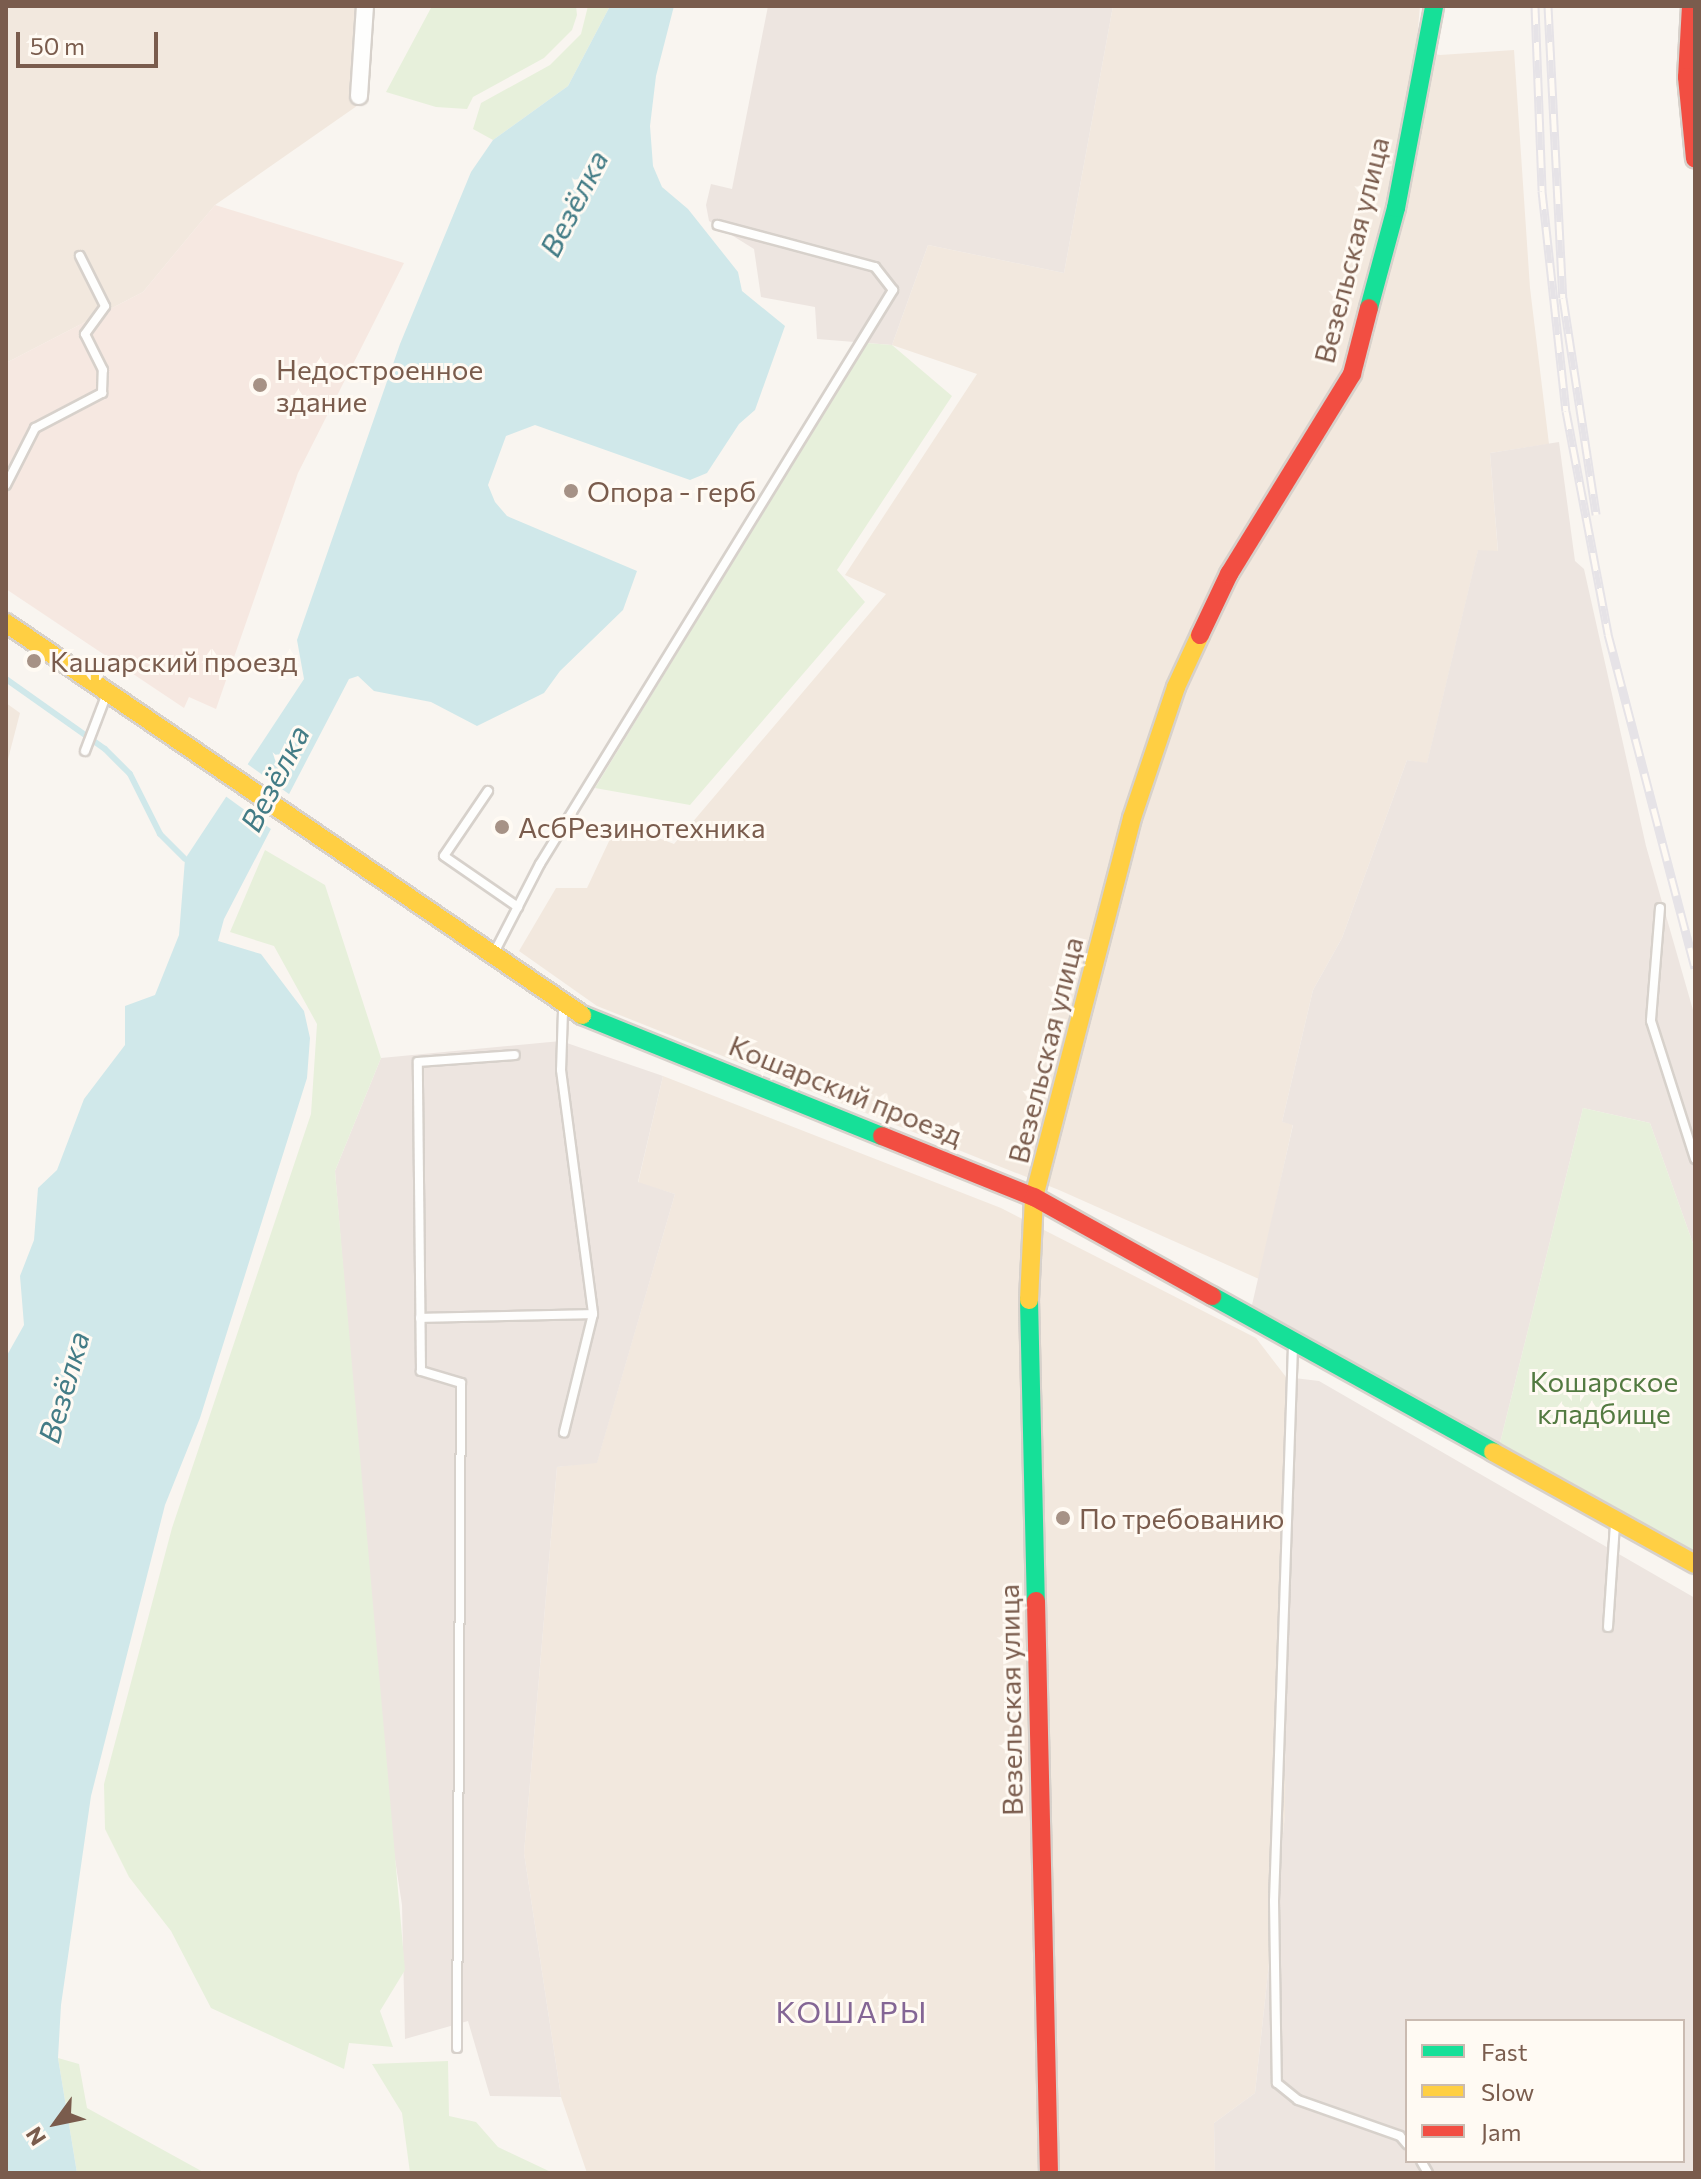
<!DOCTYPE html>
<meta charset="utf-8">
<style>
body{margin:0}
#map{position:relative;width:1701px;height:2179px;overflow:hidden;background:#f9f5f0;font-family:Commissioner,sans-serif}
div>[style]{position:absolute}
.residential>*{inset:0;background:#f2e8de}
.commercial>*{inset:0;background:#f6e8e1}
.industrial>*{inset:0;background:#ede5e0}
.green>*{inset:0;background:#e7f0db}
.water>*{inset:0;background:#d0e8ea}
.pier>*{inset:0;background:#f9f5f0}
.stream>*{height:6px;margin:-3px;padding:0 3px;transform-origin:3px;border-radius:3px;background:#d0e8ea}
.roads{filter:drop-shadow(2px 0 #d7d1cb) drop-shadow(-2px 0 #d7d1cb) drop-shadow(0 2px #d7d1cb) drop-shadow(0 -2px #d7d1cb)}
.lane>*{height:8px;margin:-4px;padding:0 4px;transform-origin:4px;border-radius:4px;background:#fefefd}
.street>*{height:16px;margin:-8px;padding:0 8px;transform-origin:8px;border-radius:8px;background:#fefefd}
.fast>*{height:18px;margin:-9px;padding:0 9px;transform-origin:9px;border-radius:9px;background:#16e098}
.slow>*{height:18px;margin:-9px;padding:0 9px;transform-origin:9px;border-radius:9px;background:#ffcf43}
.jam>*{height:18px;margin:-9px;padding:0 9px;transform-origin:9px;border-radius:9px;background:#f24e42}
.rail>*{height:9px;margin-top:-4.5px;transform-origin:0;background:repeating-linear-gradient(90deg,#fffaf3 0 18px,#e6e3e7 0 36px);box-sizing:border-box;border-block:2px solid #e6e3e7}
.dots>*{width:22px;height:22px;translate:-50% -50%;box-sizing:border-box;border:4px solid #fffaf3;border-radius:50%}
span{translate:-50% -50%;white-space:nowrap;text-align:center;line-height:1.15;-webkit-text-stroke:6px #fffaf3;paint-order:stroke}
.street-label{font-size:28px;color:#7a5c4d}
.poi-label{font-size:28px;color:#7a5c4d}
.left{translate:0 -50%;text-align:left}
.park-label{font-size:28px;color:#537a41}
.water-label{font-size:30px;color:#437c86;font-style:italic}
.neighbourhood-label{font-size:30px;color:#846695;letter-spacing:2px}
.frame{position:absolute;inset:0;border:8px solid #7a5c4d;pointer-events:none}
.legend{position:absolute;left:1405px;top:2019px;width:280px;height:144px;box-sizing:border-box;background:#fffaf3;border:2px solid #cabbb1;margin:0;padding:10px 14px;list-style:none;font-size:24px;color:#7a5c4d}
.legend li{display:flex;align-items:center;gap:16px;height:40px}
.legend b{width:40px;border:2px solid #cabbb1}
.north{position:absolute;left:16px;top:2083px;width:80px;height:80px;-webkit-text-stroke:6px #fffaf3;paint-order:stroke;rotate:237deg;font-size:22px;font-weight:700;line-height:32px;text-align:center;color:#7a5c4d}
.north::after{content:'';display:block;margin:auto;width:28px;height:36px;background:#7a5c4d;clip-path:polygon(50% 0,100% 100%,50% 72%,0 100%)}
.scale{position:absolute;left:16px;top:32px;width:142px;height:36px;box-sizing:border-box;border:4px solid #7a5c4d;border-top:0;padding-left:10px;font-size:24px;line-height:28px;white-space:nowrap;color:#7a5c4d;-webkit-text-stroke:6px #fffaf3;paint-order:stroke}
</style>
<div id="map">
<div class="residential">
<div style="clip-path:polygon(6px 6px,374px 6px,364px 101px,215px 205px,143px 292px,6px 363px)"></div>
<div style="clip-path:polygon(1113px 6px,1420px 6px,1416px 51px,1440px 55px,1514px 50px,1530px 288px,1549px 444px,1490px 453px,1498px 552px,1478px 551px,1427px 764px,1407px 760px,1342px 938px,1313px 990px,1282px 1122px,1293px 1124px,1259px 1279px,1059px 1190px,597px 1006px,519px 951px,556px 888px,587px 888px,618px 822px,674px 844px,886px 594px,845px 575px,977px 374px,892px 345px,928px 245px,1064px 273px)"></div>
<div style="clip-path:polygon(6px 703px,20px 713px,6px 767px)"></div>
<div style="clip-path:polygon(663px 1076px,1001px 1208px,1256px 1338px,1286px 1377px,1285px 1815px,1255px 2093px,1214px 2123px,1215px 2173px,587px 2173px,561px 2097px,524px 1853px,557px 1467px,597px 1462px,675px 1194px,638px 1183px)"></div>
</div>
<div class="commercial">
<div style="clip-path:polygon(215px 205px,404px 263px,298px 473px,216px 709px,189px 697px,184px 708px,6px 589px,6px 363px,143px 292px)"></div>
</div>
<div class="industrial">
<div style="clip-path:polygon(768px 6px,1113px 6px,1064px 273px,928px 245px,892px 345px,817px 339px,815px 307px,761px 297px,754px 249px,709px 221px,706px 205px,711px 184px,732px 189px)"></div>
<div style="clip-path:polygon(1559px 442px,1575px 561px,1584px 569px,1646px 846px,1695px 1017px,1695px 1249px,1650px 1123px,1583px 1108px,1500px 1443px,1252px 1305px,1293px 1125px,1282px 1122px,1313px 990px,1342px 938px,1407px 760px,1427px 763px,1478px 550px,1498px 551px,1490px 453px)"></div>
<div style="clip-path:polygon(561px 1041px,663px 1076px,638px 1182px,675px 1194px,597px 1463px,557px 1467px,524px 1853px,561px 2097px,490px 2096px,468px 2021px,405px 2039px,402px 1905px,387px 1807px,335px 1171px,381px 1058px)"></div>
<div style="clip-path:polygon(evenodd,1286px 1377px,1319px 1381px,1695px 1598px,1695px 2173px,1215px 2173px,1214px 2123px,1255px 2093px,1285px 1815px,1286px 1377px,1407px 2021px,1683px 2021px,1683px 2161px,1407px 2161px,1407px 2021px)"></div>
</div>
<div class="green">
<div style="clip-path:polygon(432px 6px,576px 6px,577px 15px,572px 30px,544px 58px,473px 97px,467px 109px,436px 107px,386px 92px)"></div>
<div style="clip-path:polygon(588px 6px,610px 6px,568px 86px,493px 140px,473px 129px,481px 103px,550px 65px,581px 34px)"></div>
<div style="clip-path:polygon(866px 343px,892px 345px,952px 396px,837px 570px,865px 602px,690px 805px,595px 788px)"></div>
<div style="clip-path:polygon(265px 850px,325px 885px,381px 1058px,335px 1171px,405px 1970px,380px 2011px,393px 2047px,349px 2043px,344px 2069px,211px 2008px,171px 1931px,129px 1877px,105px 1829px,104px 1784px,172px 1528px,311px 1114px,317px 1024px,274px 946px,230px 932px)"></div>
<div style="clip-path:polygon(1583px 1108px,1650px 1123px,1695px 1249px,1695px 1553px,1500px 1443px)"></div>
<div style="clip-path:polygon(58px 2058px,79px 2064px,87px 2108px,205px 2173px,77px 2173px)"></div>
<div style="clip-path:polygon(448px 2061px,449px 2116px,476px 2122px,498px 2147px,553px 2173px,410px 2173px,402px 2113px,372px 2064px)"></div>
</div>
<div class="water">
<div style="clip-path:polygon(610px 6px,674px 6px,656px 76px,650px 126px,653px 166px,662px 187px,688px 209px,738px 272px,742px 291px,785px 326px,755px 410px,739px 424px,707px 473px,690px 480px,535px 425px,506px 436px,488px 485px,495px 502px,507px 516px,637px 571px,623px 610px,560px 671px,544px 693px,477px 726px,431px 702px,374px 691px,358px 676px,349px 679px,224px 919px,218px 941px,261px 954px,304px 1011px,310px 1038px,307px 1078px,200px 1418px,165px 1505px,91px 1796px,61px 2005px,58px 2058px,77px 2173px,6px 2173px,6px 1357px,24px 1325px,20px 1276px,34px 1240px,38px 1188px,57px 1170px,84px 1099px,125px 1045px,125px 1006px,155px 995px,179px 935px,185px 859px,304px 679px,297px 640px,400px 344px,471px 172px,493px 140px,568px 86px)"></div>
</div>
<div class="pier">
<div style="clip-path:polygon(246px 763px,293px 797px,275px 832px,224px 795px)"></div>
</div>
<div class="stream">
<div style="left:6px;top:679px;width:121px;rotate:35.3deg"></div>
<div style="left:105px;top:749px;width:35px;rotate:45deg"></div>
<div style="left:130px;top:774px;width:67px;rotate:63.4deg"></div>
<div style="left:160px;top:834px;width:35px;rotate:45deg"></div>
</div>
<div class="roads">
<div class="lane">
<div style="left:6px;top:485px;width:64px;rotate:-63deg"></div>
<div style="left:35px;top:428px;width:76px;rotate:-27.6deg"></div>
<div style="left:102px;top:393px;width:23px;rotate:-88deg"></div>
<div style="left:103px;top:370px;width:40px;rotate:-116.6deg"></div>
<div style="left:85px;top:334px;width:34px;rotate:-54deg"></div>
<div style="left:105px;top:306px;width:56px;rotate:-116.6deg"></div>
<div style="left:85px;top:751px;width:59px;rotate:-69.1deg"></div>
<div style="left:488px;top:791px;width:78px;rotate:124.1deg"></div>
<div style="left:444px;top:856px;width:90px;rotate:34.6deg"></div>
<div style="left:1660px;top:908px;width:113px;rotate:94.6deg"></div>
<div style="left:1651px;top:1021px;width:145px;rotate:72.3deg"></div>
<div style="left:494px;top:953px;width:100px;rotate:-62.7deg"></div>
<div style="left:540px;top:864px;width:674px;rotate:-58.41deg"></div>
<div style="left:893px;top:290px;width:29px;rotate:-128deg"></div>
<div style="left:875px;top:267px;width:163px;rotate:-165deg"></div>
<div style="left:563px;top:1011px;width:59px;rotate:91.9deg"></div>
<div style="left:561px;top:1070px;width:246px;rotate:82.5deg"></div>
<div style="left:593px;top:1314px;width:122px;rotate:103.8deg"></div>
<div style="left:420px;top:1318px;width:173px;rotate:-1.3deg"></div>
<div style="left:1293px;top:1346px;width:555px;rotate:91.96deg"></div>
<div style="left:1274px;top:1901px;width:182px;rotate:89.1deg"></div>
<div style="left:1277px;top:2083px;width:27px;rotate:39deg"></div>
<div style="left:1298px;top:2100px;width:108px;rotate:19.4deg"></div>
<div style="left:1400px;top:2136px;width:11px;rotate:49deg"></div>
<div style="left:1608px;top:1627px;width:103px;rotate:-86.1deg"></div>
<div style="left:457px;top:2048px;width:665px;rotate:-89.66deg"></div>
<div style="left:461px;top:1383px;width:42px;rotate:-163.3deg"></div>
<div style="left:421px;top:1371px;width:309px;rotate:-90.6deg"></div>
<div style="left:418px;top:1062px;width:97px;rotate:-4.1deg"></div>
<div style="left:1421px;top:2161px;width:14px;rotate:60deg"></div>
</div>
<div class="street">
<div style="left:359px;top:96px;width:90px;rotate:-86.2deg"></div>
</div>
<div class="fast">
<div style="left:1369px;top:308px;width:104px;rotate:-74.9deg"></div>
<div style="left:1396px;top:208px;width:206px;rotate:-79.3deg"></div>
<div style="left:582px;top:1015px;width:323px;rotate:22deg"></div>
<div style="left:1212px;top:1296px;width:321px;rotate:29deg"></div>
<div style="left:1029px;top:1300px;width:301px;rotate:88.7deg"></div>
</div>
<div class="slow">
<div style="left:6px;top:623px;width:697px;rotate:34.24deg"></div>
<div style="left:1029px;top:1300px;width:103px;rotate:-87.2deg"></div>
<div style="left:1034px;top:1197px;width:391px;rotate:-75.5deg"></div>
<div style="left:1132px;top:818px;width:138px;rotate:-71.4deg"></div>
<div style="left:1176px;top:687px;width:57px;rotate:-65.2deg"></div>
<div style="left:1493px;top:1452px;width:231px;rotate:29deg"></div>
</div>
<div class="jam">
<div style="left:1691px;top:6px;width:71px;rotate:93.2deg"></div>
<div style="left:1687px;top:77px;width:82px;rotate:84.4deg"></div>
<div style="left:1200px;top:635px;width:68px;rotate:-64.6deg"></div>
<div style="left:1229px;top:574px;width:235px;rotate:-58.4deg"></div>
<div style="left:1352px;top:374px;width:68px;rotate:-75.6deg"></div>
<div style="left:882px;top:1136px;width:164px;rotate:21.9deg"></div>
<div style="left:1034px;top:1197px;width:204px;rotate:29.1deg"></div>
<div style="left:1036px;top:1601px;width:572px;rotate:88.7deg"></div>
</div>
</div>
<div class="rail">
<div style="left:1535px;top:6px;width:185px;rotate:87.8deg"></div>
<div style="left:1542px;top:191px;width:221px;rotate:83.8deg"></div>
<div style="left:1566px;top:411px;width:227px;rotate:79.3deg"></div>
<div style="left:1608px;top:634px;width:345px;rotate:75.4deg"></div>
<div style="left:1548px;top:6px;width:292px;rotate:87.1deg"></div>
<div style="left:1563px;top:298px;width:219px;rotate:81.3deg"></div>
</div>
<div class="dots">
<div style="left:260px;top:385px;background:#a69286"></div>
<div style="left:571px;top:491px;background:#a69286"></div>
<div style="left:34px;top:661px;background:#a69286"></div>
<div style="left:502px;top:827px;background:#a69286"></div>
<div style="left:1063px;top:1518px;background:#a69286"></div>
</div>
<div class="street-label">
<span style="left:1351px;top:250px;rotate:-76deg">Везельская улица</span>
<span style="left:1045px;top:1050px;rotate:-76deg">Везельская улица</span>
<span style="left:846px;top:1090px;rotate:22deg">Кошарский проезд</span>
<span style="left:1010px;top:1700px;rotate:-91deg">Везельская улица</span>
</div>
<div class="poi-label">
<span class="left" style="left:276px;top:385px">Недостроенное<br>здание</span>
<span class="left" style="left:587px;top:491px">Опора - герб</span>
<span class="left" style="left:50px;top:661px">Кашарский проезд</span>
<span class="left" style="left:518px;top:827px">АсбРезинотехника</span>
<span class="left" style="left:1079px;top:1518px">По требованию</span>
</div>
<div class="park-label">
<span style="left:1604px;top:1397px">Кошарское<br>кладбище</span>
</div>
<div class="water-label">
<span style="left:573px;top:203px;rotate:-63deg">Везёлка</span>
<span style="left:274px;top:778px;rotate:-63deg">Везёлка</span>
<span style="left:63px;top:1387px;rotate:-74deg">Везёлка</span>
</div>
<div class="neighbourhood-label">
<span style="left:852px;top:2011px">КОШАРЫ</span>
</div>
<div class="frame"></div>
<ul class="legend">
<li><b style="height:10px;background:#16e098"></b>Fast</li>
<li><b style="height:10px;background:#ffcf43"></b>Slow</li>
<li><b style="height:10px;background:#f24e42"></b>Jam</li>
</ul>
<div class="north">N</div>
<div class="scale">50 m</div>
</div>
